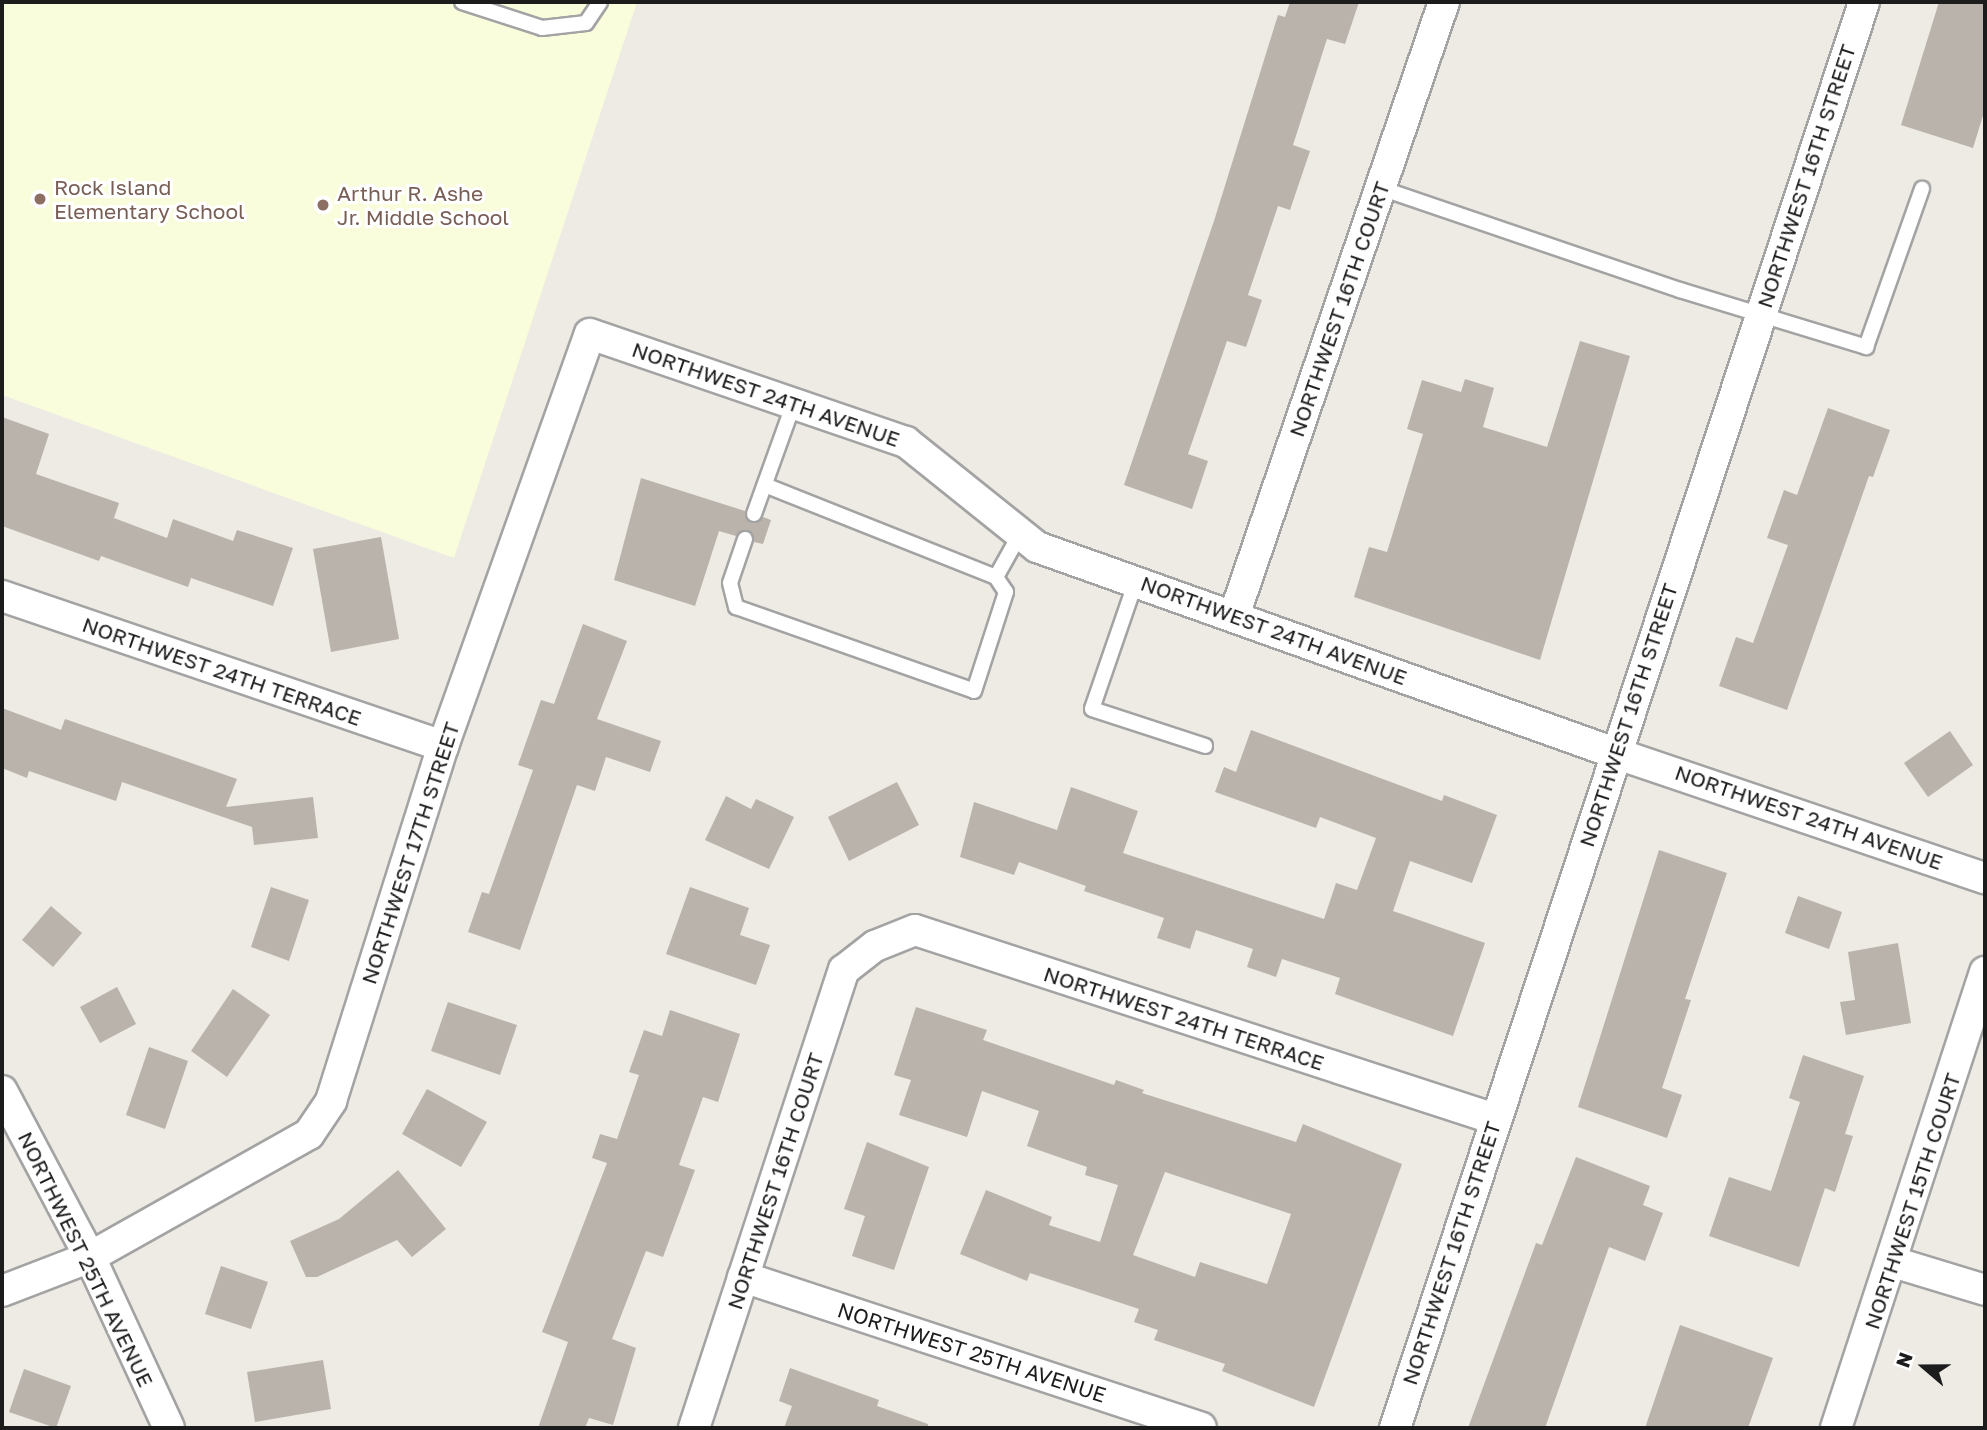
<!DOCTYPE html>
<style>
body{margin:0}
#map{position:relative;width:1987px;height:1430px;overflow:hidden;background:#edebe3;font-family:"Golos Text",sans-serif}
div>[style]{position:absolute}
.education>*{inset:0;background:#f9fddc}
.building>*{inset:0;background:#b9b3ac}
.roads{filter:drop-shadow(2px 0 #a3a3a3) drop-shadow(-2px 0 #a3a3a3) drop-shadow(0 2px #a3a3a3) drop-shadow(0 -2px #a3a3a3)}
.service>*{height:14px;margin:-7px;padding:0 7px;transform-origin:7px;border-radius:7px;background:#fff}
.minor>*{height:30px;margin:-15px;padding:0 15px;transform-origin:15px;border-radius:15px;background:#fff}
.dots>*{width:19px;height:19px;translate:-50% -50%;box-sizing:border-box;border:4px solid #fff;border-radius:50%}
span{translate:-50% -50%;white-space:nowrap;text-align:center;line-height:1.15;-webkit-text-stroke:6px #fff;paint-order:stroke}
.street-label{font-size:21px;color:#1c1c1c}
.education-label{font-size:21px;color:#785e54}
.left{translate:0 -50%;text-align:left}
.frame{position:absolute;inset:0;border:4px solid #1c1c1c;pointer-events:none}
.north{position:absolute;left:1889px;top:1332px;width:70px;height:70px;-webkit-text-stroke:5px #fff;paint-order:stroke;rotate:290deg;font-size:19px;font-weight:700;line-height:28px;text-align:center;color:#1c1c1c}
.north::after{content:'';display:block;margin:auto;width:24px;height:32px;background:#1c1c1c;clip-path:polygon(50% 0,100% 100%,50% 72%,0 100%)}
</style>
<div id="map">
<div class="education">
<div style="clip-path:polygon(2px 2px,637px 2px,454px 558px,2px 395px)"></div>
</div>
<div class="building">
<div style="clip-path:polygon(1290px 2px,1359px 2px,1345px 44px,1327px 39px,1293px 145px,1310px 151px,1290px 210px,1278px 206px,1248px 295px,1262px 300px,1246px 347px,1227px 341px,1188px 454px,1208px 461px,1192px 509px,1124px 485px,1214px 221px,1278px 15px,1285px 17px)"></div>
<div style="clip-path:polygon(1939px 2px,1985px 2px,1985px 109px,1973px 148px,1901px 125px)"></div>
<div style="clip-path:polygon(1580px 341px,1630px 356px,1540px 660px,1354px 597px,1369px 547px,1387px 552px,1423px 434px,1407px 429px,1422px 380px,1461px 392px,1465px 379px,1494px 388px,1483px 427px,1547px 447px)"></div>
<div style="clip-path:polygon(1828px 408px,1890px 430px,1873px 477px,1869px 476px,1787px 710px,1719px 686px,1736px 637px,1753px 643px,1788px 545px,1767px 538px,1784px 490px,1797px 495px)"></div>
<div style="clip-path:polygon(2px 417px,49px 434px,36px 474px,119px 503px,114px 518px,167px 538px,173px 519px,233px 541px,237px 530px,293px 548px,273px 606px,191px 578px,188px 587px,101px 556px,99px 561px,2px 526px)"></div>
<div style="clip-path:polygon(641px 478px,745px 511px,751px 523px,763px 517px,771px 520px,763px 544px,754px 542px,747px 530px,736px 536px,719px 531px,695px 606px,614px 580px)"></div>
<div style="clip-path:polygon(381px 537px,399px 639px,331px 652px,313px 549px)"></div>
<div style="clip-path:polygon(583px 624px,627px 641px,597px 719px,661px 741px,650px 772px,606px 757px,595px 791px,577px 785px,520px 950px,468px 932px,482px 892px,489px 894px,533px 770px,518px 765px,541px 700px,554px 704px)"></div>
<div style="clip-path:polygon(2px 708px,61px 730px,65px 719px,237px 779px,226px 807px,313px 797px,318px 838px,254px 845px,252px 827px,122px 782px,116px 801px,29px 771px,27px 778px,2px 768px)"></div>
<div style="clip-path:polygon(1251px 730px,1442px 801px,1444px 795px,1497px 815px,1472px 883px,1410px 861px,1393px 911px,1485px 943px,1453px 1036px,1335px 994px,1340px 978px,1282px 959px,1276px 977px,1247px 967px,1253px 949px,1196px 930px,1190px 949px,1157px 938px,1164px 918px,1084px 891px,1086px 886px,1019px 862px,1014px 875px,960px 857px,974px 802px,1057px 830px,1071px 787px,1138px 811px,1123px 853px,1324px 919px,1336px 883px,1357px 890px,1376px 838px,1320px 817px,1316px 828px,1215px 792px,1224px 767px,1236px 772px)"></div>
<div style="clip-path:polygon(1950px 731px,1973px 765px,1928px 797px,1904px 763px)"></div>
<div style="clip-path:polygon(897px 782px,919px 825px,849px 861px,828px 817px)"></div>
<div style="clip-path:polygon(726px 796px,751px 809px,756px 799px,794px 817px,769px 869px,705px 840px)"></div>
<div style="clip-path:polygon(1659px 850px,1727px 873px,1685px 999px,1691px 1000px,1662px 1088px,1682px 1095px,1667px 1138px,1578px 1107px)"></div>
<div style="clip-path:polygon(271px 887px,309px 900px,289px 961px,251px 947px)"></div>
<div style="clip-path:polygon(690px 887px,749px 908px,740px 935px,770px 945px,756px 985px,666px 954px)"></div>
<div style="clip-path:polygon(1798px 896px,1842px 912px,1829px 949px,1785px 933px)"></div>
<div style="clip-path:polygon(51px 906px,82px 933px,53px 967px,22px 940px)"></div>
<div style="clip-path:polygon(1898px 943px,1911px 1023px,1846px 1035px,1840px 1002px,1855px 1000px,1848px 952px)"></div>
<div style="clip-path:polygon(117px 987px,136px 1024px,100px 1043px,80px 1007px)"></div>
<div style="clip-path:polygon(233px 989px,270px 1015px,227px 1077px,191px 1051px)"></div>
<div style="clip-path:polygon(448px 1002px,517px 1025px,500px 1075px,431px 1051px)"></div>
<div style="clip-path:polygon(evenodd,916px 1007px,987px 1030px,983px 1040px,1114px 1085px,1116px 1080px,1144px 1090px,1142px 1093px,1296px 1142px,1303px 1124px,1402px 1164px,1314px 1407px,1222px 1371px,1225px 1364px,1154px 1340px,1158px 1330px,1134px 1322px,1139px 1309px,1030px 1273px,1027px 1281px,960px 1254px,986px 1190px,1052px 1217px,1049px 1225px,1100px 1242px,1118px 1185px,1085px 1175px,1087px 1167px,1027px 1146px,1039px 1111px,982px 1091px,967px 1137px,899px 1115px,911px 1080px,894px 1075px,916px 1007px,1165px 1172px,1291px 1214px,1267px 1284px,1200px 1262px,1195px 1277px,1133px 1255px,1165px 1172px)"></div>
<div style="clip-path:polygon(670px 1010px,740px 1034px,718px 1102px,703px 1097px,679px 1165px,695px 1170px,663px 1257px,646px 1251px,612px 1339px,636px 1348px,613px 1425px,589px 1418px,585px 1428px,538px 1428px,568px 1342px,542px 1332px,607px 1163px,592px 1158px,600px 1134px,617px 1139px,639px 1075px,629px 1072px,644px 1030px,662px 1036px)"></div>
<div style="clip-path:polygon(149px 1047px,188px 1061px,165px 1129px,126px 1115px)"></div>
<div style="clip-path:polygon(1803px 1055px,1864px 1076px,1845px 1134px,1853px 1136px,1835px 1192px,1825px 1188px,1799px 1267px,1709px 1236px,1729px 1177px,1771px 1191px,1800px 1102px,1789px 1098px)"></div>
<div style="clip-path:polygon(427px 1089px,487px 1122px,461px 1167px,402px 1134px)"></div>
<div style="clip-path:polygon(867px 1142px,929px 1167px,894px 1270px,852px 1256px,865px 1216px,844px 1209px)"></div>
<div style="clip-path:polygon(1576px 1157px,1650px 1186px,1643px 1205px,1663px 1213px,1645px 1261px,1609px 1247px,1545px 1428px,1468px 1428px,1536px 1243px,1542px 1245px)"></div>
<div style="clip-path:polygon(398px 1170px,446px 1229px,412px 1257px,397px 1240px,317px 1277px,306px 1277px,290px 1241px,339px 1219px)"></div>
<div style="clip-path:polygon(221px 1266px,268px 1282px,251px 1329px,205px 1314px)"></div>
<div style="clip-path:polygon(1680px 1325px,1773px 1358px,1748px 1428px,1645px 1428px)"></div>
<div style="clip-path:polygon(323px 1360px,331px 1409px,255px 1422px,247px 1372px)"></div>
<div style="clip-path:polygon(790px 1368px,879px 1400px,877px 1406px,928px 1424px,928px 1428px,784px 1428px,792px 1406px,779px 1401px)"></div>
<div style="clip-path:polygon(24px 1369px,71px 1386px,56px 1428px,9px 1412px)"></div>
</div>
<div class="roads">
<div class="service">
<div style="left:462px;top:2px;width:84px;rotate:18deg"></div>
<div style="left:542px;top:28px;width:44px;rotate:-6.5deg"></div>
<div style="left:586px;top:23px;width:25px;rotate:-56deg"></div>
<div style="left:1380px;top:188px;width:317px;rotate:18.8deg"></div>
<div style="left:1680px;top:290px;width:195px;rotate:17deg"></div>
<div style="left:1866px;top:347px;width:168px;rotate:-70.5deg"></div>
<div style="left:754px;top:514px;width:118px;rotate:-70.2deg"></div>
<div style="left:745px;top:539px;width:46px;rotate:108.8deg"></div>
<div style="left:730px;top:583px;width:25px;rotate:76deg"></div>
<div style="left:736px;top:607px;width:252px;rotate:19.4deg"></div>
<div style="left:974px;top:691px;width:104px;rotate:-72.1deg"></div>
<div style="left:1006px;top:592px;width:18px;rotate:-124deg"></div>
<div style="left:996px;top:577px;width:249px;rotate:-158.3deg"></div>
<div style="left:996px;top:577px;width:49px;rotate:-60.8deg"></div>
<div style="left:1136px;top:581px;width:135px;rotate:109deg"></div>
<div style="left:1092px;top:709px;width:119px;rotate:18.1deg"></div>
</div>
<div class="minor">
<div style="left:2px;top:596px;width:466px;rotate:18.8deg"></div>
<div style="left:1234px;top:616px;width:649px;rotate:-71.12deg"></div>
<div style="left:2px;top:1091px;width:188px;rotate:62.1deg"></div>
<div style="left:90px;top:1257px;width:188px;rotate:65.2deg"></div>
<div style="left:1893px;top:1262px;width:96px;rotate:16.9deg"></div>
<div style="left:743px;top:1277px;width:482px;rotate:18.2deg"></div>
<div style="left:2px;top:1291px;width:94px;rotate:-21.1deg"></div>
<div style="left:90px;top:1257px;width:251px;rotate:-29.3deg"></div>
<div style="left:309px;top:1134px;width:40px;rotate:-56deg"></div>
<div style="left:331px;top:1101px;width:372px;rotate:-72.5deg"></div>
<div style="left:443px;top:746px;width:437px;rotate:-70.4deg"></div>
<div style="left:590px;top:334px;width:334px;rotate:18.9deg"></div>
<div style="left:906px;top:442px;width:168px;rotate:38.7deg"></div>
<div style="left:1037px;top:547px;width:614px;rotate:19.62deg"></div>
<div style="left:1615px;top:753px;width:391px;rotate:18.7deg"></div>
<div style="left:694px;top:1428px;width:482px;rotate:-71.9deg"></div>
<div style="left:844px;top:970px;width:39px;rotate:-38deg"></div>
<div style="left:875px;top:946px;width:43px;rotate:-21.8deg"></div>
<div style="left:915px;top:930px;width:610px;rotate:18.05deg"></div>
<div style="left:1395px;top:1428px;width:1501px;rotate:-71.79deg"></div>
<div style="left:1836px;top:1428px;width:480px;rotate:-71.9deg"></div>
</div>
</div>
<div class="dots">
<div style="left:40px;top:199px;background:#8d6e63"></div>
<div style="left:323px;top:205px;background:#8d6e63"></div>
</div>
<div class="street-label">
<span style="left:1806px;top:176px;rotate:-72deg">NORTHWEST 16TH STREET</span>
<span style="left:1339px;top:309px;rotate:-71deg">NORTHWEST 16TH COURT</span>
<span style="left:766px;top:394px;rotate:19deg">NORTHWEST 24TH AVENUE</span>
<span style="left:1274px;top:630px;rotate:20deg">NORTHWEST 24TH AVENUE</span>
<span style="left:222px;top:671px;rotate:19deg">NORTHWEST 24TH TERRACE</span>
<span style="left:1628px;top:715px;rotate:-72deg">NORTHWEST 16TH STREET</span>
<span style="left:1809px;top:817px;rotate:19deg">NORTHWEST 24TH AVENUE</span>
<span style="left:410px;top:853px;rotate:-72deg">NORTHWEST 17TH STREET</span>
<span style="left:1184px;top:1018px;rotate:18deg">NORTHWEST 24TH TERRACE</span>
<span style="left:775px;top:1181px;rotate:-72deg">NORTHWEST 16TH COURT</span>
<span style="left:1912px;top:1201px;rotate:-72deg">NORTHWEST 15TH COURT</span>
<span style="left:1451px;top:1253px;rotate:-72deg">NORTHWEST 16TH STREET</span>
<span style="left:86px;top:1259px;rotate:64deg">NORTHWEST 25TH AVENUE</span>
<span style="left:972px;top:1352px;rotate:18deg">NORTHWEST 25TH AVENUE</span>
</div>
<div class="education-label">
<span class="left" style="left:54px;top:199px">Rock Island<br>Elementary School</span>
<span class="left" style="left:337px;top:205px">Arthur R. Ashe<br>Jr. Middle School</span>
</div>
<div class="frame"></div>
<div class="north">N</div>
</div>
